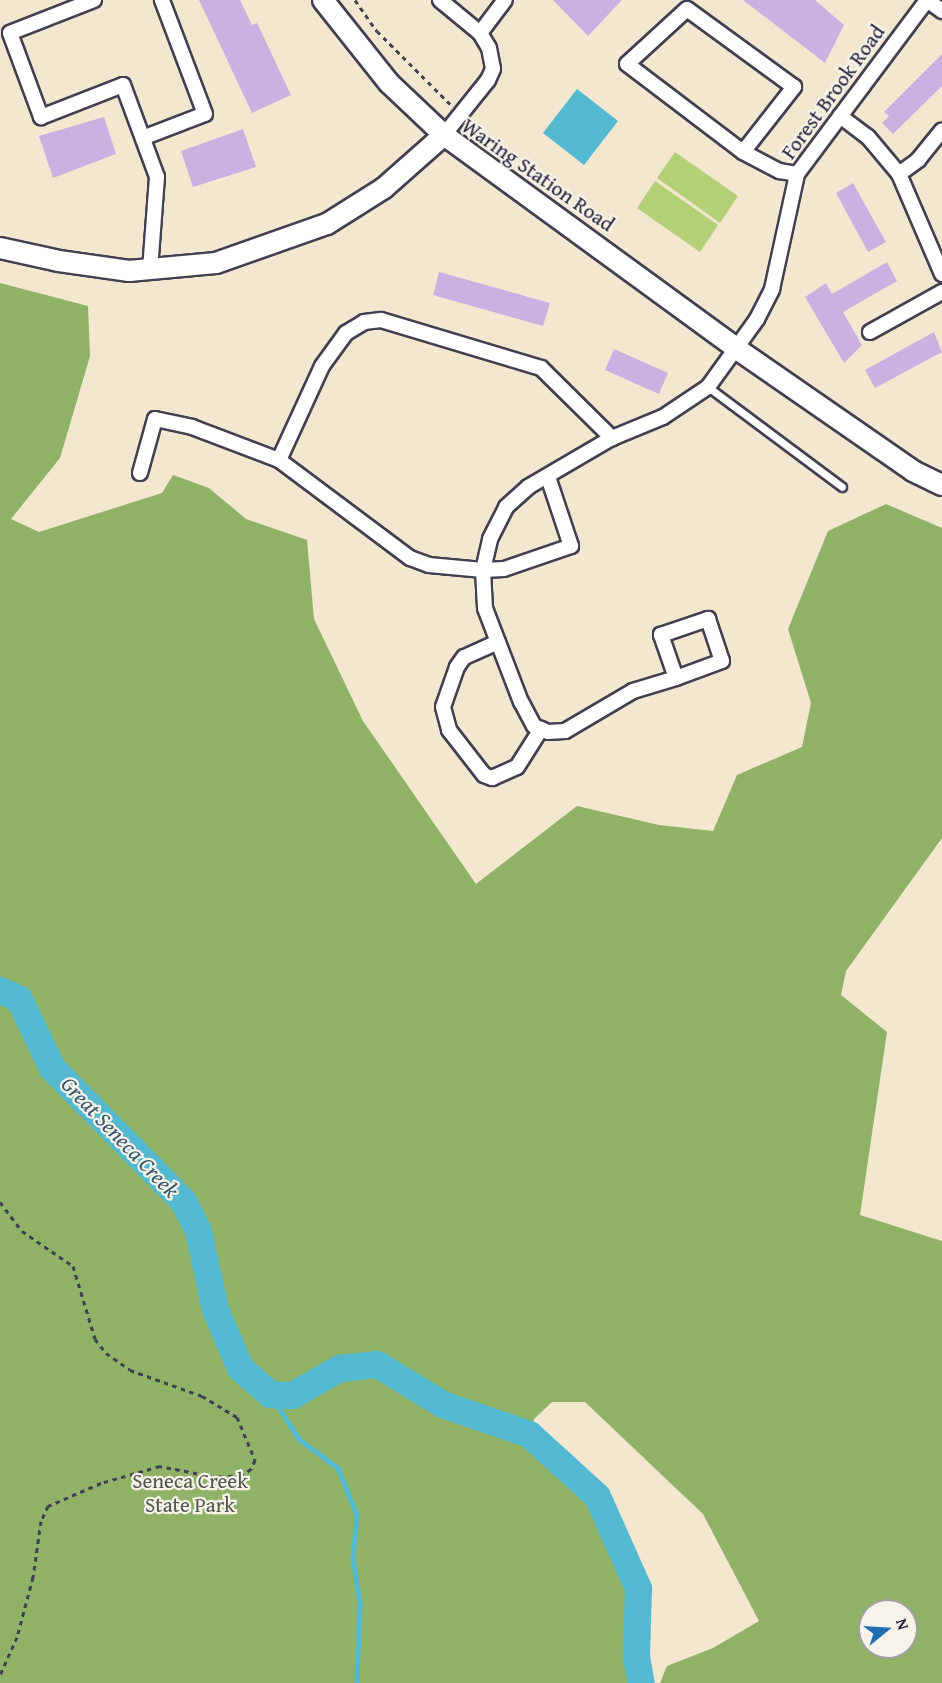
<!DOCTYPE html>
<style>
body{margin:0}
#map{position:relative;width:942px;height:1683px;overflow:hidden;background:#f3e7d0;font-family:"Gentium Book Plus",serif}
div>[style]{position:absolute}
.green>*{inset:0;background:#b4d076}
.forest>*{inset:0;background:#8fb267}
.water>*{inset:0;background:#52b9d0}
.stream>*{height:4.5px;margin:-2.25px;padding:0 2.25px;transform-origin:2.25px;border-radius:2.25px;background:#52b9d0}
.river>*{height:27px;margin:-13.5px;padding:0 13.5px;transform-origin:13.5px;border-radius:13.5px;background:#52b9d0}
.building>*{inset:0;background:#cbb1e2}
.path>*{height:3px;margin-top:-1.5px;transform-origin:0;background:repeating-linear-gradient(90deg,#414051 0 4.5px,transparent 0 9px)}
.roads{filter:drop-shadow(2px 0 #414051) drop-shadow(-2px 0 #414051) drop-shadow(0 2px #414051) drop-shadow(0 -2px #414051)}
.lane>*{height:7px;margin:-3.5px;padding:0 3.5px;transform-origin:3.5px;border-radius:3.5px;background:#fff}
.street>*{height:14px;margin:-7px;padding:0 7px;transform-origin:7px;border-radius:7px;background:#fff}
.secondary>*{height:20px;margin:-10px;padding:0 10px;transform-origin:10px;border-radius:10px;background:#fff}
span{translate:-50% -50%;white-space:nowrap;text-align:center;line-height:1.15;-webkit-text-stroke:4.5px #f7f3e8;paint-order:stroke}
.street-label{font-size:21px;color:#22223b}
.park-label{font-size:21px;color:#4e564d}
.water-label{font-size:22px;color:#33576f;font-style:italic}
.north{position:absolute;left:858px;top:1599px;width:60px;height:60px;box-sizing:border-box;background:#f7f3e8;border:2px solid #a29fa3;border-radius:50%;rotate:72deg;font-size:16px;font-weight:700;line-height:24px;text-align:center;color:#22223b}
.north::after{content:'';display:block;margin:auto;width:21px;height:27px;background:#1f6fb2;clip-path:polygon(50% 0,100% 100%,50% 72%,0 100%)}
</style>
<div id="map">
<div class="green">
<div style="clip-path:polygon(675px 152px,738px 196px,720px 223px,657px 178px)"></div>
<div style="clip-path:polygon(655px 181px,718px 225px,700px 252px,637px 208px)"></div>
</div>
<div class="forest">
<div style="clip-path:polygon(evenodd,0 283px,88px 306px,90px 356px,60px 458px,11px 519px,39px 532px,162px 493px,173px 475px,209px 488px,246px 519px,307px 540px,314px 619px,363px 721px,476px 884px,577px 806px,659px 825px,713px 831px,737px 775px,802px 747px,811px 703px,788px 629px,828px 531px,886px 504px,942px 528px,942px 838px,846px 971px,841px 995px,887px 1032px,860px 1215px,942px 1241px,942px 1683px,660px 1683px,667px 1666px,713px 1648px,759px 1621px,703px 1514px,585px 1402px,552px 1402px,534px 1419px,529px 1434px,597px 1496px,638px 1588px,636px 1656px,641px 1683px,0 1683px,0 283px,870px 1611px,906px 1611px,906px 1647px,870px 1647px,870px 1611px)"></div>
</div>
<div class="water">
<div style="clip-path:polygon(577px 89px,618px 121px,584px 165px,543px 133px)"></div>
</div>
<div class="stream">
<div style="left:270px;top:1394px;width:54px;rotate:57.2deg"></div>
<div style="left:299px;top:1439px;width:49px;rotate:36.6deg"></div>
<div style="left:338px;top:1468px;width:51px;rotate:68deg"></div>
<div style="left:357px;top:1515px;width:43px;rotate:95.3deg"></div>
<div style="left:353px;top:1558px;width:47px;rotate:81.3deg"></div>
<div style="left:360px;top:1604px;width:79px;rotate:92.2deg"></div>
</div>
<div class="river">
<div style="left:0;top:990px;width:21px;rotate:25deg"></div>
<div style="left:19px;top:999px;width:76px;rotate:64.4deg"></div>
<div style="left:52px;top:1068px;width:187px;rotate:45.4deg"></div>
<div style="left:183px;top:1201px;width:34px;rotate:63deg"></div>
<div style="left:198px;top:1231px;width:80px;rotate:77.7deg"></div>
<div style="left:215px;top:1309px;width:64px;rotate:67deg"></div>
<div style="left:240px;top:1368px;width:40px;rotate:41deg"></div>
<div style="left:270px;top:1394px;width:22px;rotate:3deg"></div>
<div style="left:292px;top:1395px;width:54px;rotate:-29.9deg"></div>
<div style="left:339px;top:1368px;width:38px;rotate:-6deg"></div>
<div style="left:377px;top:1364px;width:76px;rotate:31.6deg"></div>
<div style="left:442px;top:1404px;width:92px;rotate:19deg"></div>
<div style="left:529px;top:1434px;width:92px;rotate:42.4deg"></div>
<div style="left:597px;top:1496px;width:101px;rotate:66deg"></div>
<div style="left:638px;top:1588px;width:68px;rotate:91.7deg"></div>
<div style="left:636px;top:1656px;width:27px;rotate:80deg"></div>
</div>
<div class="building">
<div style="clip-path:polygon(199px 0,240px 0,252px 25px,257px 23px,291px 95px,252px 113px)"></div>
<div style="clip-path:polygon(553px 0,622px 0,588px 36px)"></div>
<div style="clip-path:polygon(743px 0,815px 0,844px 25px,825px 63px)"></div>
<div style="clip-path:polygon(942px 54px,942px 86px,893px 134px,882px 123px,889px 116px,884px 112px)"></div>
<div style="clip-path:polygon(104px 117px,116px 154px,53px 178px,39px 136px)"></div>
<div style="clip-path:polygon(243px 129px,256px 167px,193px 187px,181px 151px)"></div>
<div style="clip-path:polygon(853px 183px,886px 242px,868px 252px,836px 193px)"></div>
<div style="clip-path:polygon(887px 262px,897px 281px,843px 312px,862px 345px,844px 363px,805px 297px,826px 283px,832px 294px)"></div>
<div style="clip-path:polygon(439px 272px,550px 303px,543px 326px,433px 295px)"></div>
<div style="clip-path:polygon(934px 332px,942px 352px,875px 388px,865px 370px)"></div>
<div style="clip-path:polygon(614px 349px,668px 373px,659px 394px,605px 370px)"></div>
</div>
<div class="path">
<div style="left:355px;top:0;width:38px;rotate:55deg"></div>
<div style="left:377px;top:31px;width:105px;rotate:45deg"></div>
<div style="left:0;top:1202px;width:36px;rotate:53deg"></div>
<div style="left:22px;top:1231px;width:62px;rotate:34.5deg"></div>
<div style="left:73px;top:1266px;width:76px;rotate:73.2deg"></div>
<div style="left:95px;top:1339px;width:18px;rotate:52deg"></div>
<div style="left:106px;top:1353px;width:29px;rotate:35deg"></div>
<div style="left:130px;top:1370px;width:77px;rotate:19.9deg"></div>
<div style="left:202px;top:1396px;width:41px;rotate:31deg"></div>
<div style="left:237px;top:1417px;width:47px;rotate:67.3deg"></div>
<div style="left:255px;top:1460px;width:10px;rotate:114deg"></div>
<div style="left:251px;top:1469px;width:11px;rotate:146deg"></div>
<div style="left:242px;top:1475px;width:27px;rotate:176deg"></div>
<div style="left:215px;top:1477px;width:56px;rotate:-168.7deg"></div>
<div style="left:160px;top:1466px;width:61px;rotate:163.9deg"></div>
<div style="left:101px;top:1483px;width:58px;rotate:156.5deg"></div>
<div style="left:48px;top:1506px;width:17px;rotate:115deg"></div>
<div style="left:41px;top:1521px;width:57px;rotate:98.1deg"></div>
<div style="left:33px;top:1577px;width:62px;rotate:104.9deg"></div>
<div style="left:17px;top:1637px;width:42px;rotate:114.1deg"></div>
</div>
<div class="roads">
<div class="lane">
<div style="left:708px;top:387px;width:167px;rotate:36.7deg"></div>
</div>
<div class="street">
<div style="left:94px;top:0;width:90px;rotate:158.6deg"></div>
<div style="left:10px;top:33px;width:90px;rotate:69.7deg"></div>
<div style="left:41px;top:117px;width:88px;rotate:-21.3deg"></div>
<div style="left:123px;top:85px;width:98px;rotate:69.7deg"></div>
<div style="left:157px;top:177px;width:93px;rotate:94.3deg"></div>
<div style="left:440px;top:0;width:52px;rotate:39.5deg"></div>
<div style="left:480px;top:33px;width:17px;rotate:59deg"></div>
<div style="left:489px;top:48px;width:21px;rotate:79deg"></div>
<div style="left:493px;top:69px;width:12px;rotate:114deg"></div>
<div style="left:488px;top:80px;width:70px;rotate:128.7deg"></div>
<div style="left:927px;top:0;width:19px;rotate:36deg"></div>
<div style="left:480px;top:33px;width:41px;rotate:-52.9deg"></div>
<div style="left:840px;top:116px;width:35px;rotate:37deg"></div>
<div style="left:868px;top:137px;width:48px;rotate:50deg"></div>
<div style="left:899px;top:174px;width:109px;rotate:66.7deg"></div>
<div style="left:145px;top:137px;width:64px;rotate:-21deg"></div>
<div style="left:205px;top:114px;width:122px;rotate:-110.7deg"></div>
<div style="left:743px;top:152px;width:83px;rotate:-51.9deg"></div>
<div style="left:794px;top:87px;width:132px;rotate:-143.9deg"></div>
<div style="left:687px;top:9px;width:81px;rotate:137.5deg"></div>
<div style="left:627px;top:64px;width:146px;rotate:37.2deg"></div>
<div style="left:743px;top:152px;width:41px;rotate:27.8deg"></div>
<div style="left:779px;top:171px;width:18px;rotate:9deg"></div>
<div style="left:899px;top:174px;width:24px;rotate:-36deg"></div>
<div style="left:918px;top:160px;width:38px;rotate:-51deg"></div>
<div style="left:870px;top:332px;width:82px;rotate:-29.1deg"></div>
<div style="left:279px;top:460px;width:103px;rotate:-65.4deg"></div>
<div style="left:322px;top:366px;width:41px;rotate:-54deg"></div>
<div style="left:346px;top:333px;width:21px;rotate:-31deg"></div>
<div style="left:364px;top:322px;width:17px;rotate:-7deg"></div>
<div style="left:381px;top:320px;width:167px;rotate:16.7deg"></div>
<div style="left:541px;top:368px;width:100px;rotate:44.6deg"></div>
<div style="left:140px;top:473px;width:56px;rotate:-74.5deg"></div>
<div style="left:155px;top:419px;width:38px;rotate:12deg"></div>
<div style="left:192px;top:427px;width:93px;rotate:20.8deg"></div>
<div style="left:279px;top:460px;width:164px;rotate:36.8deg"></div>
<div style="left:410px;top:558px;width:20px;rotate:20deg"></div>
<div style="left:429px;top:565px;width:54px;rotate:5.3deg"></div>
<div style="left:483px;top:570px;width:21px;rotate:-3deg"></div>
<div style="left:504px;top:569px;width:71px;rotate:-18.9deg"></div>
<div style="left:571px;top:546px;width:73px;rotate:-108.4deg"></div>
<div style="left:498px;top:642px;width:37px;rotate:156deg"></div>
<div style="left:464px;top:657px;width:12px;rotate:125deg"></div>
<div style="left:457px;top:667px;width:42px;rotate:109.3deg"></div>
<div style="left:443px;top:707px;width:24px;rotate:75deg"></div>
<div style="left:449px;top:730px;width:57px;rotate:52.1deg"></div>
<div style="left:484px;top:775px;width:9px;rotate:21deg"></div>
<div style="left:492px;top:778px;width:27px;rotate:-24deg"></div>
<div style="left:517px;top:767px;width:45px;rotate:-57.7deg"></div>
<div style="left:676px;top:678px;width:46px;rotate:-109.2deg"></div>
<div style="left:661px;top:635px;width:50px;rotate:-18.8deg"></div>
<div style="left:708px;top:619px;width:44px;rotate:71.6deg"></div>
<div style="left:722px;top:661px;width:49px;rotate:159.7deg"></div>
<div style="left:676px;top:678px;width:45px;rotate:163.2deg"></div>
<div style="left:633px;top:691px;width:79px;rotate:149.5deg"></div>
<div style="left:565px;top:731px;width:17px;rotate:177deg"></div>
<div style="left:548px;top:732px;width:15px;rotate:-157deg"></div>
<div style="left:534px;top:726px;width:27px;rotate:-118deg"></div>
<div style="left:521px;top:702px;width:101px;rotate:-111deg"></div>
<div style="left:485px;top:608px;width:38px;rotate:-93deg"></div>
<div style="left:483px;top:570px;width:32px;rotate:-77deg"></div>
<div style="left:490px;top:539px;width:36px;rotate:-63deg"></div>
<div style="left:506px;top:507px;width:30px;rotate:-42deg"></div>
<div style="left:528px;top:487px;width:97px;rotate:-30.3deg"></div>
<div style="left:612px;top:438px;width:55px;rotate:-22.4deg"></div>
<div style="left:663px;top:417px;width:54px;rotate:-33.7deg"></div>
<div style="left:708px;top:387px;width:84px;rotate:-54.2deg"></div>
<div style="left:757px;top:319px;width:34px;rotate:-63deg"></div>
<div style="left:772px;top:289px;width:118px;rotate:-77.7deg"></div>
<div style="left:797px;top:174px;width:217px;rotate:-53.2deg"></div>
</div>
<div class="secondary">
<div style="left:323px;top:0;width:106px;rotate:51.5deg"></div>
<div style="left:389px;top:83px;width:76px;rotate:43.4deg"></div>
<div style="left:444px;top:135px;width:363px;rotate:36.1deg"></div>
<div style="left:737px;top:349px;width:214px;rotate:34.7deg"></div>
<div style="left:913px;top:471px;width:32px;rotate:26deg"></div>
<div style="left:0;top:248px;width:60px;rotate:12.4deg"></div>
<div style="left:59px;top:261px;width:71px;rotate:8.1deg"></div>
<div style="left:129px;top:271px;width:87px;rotate:-5.3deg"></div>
<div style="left:216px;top:263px;width:118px;rotate:-19.4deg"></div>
<div style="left:327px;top:224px;width:67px;rotate:-32.3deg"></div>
<div style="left:384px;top:188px;width:80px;rotate:-41.5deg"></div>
</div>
</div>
<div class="street-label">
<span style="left:833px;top:92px;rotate:-54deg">Forest Brook Road</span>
<span style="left:538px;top:175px;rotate:35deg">Waring Station Road</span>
</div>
<div class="park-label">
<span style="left:190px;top:1493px">Seneca Creek<br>State Park</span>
</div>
<div class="water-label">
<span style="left:120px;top:1137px;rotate:46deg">Great Seneca Creek</span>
</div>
<div class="north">N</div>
</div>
